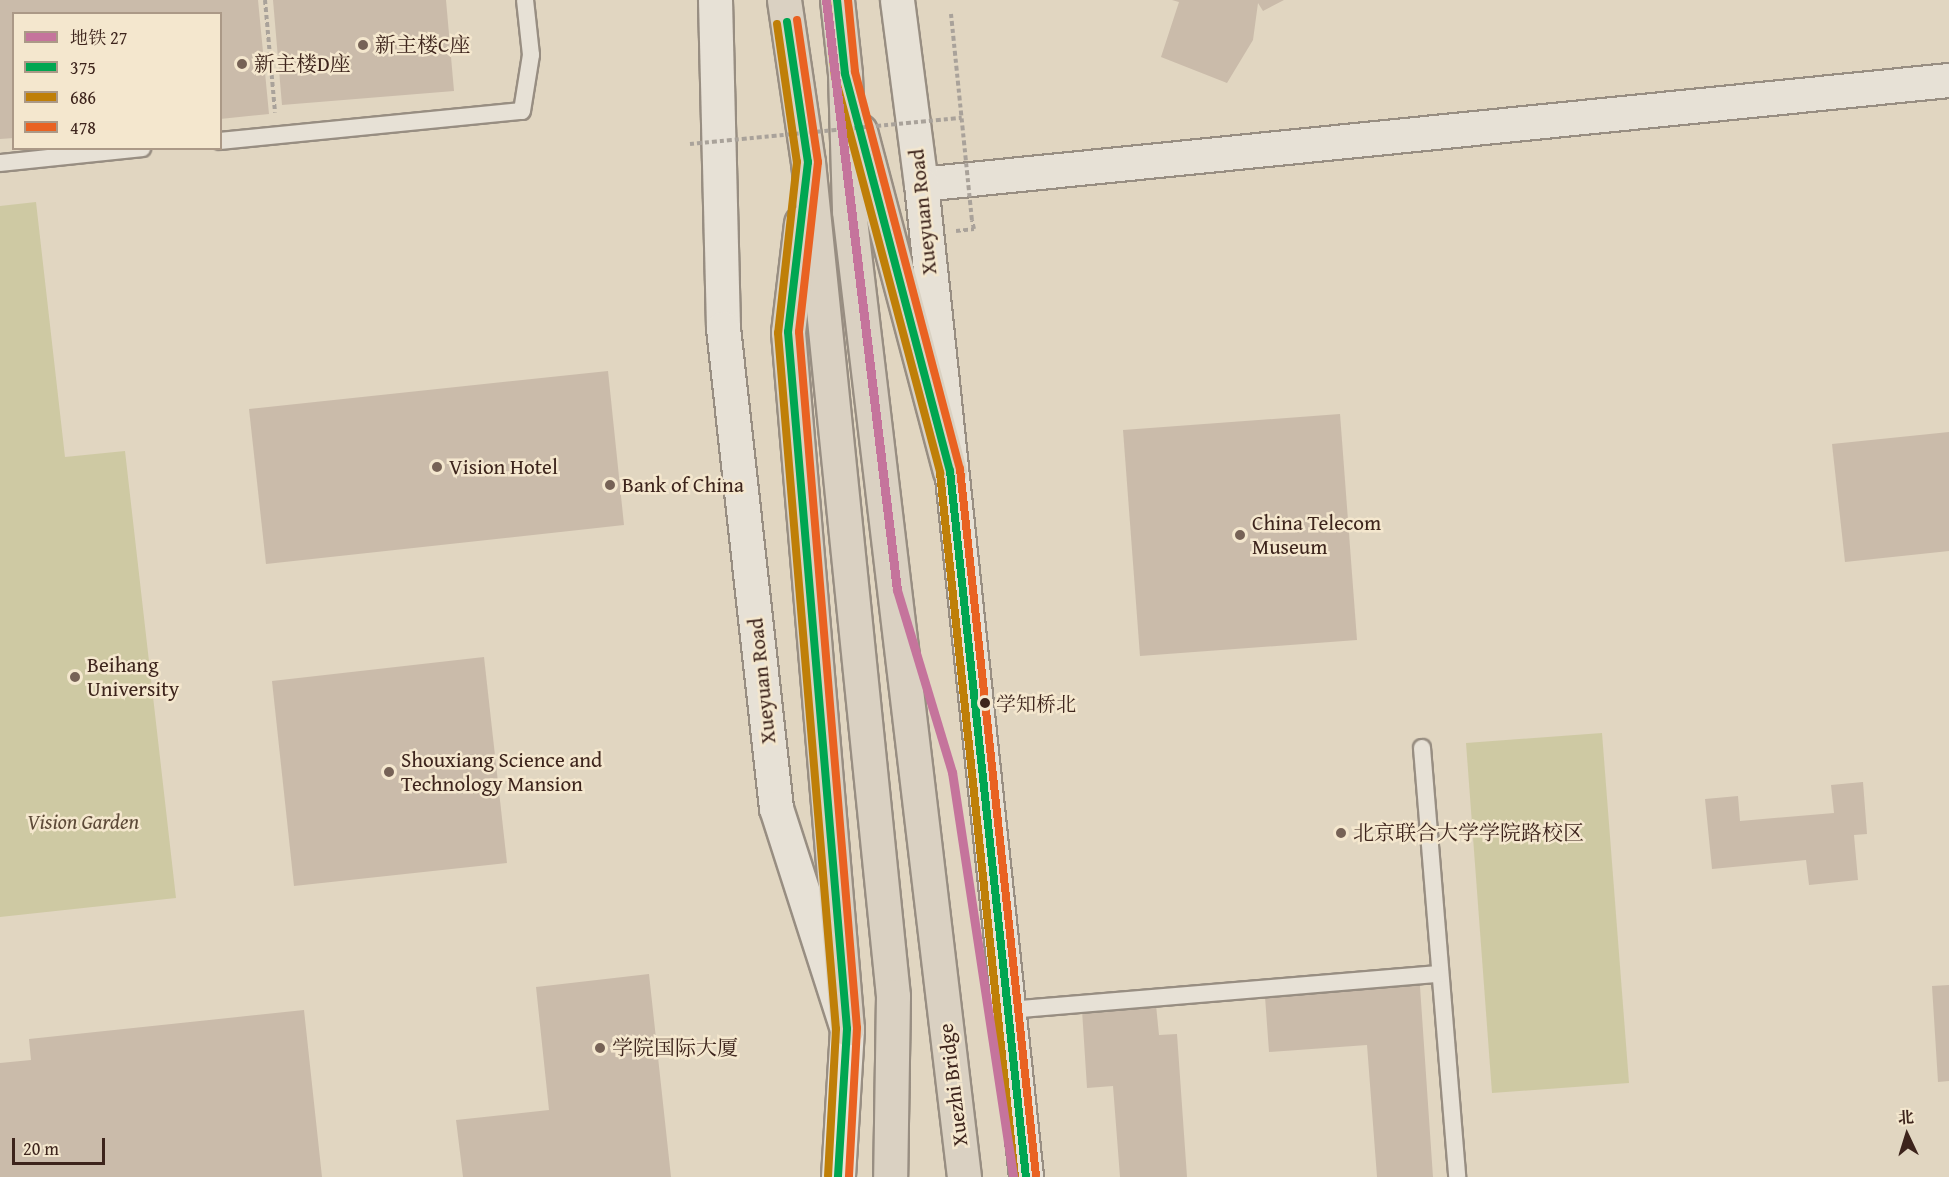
<!DOCTYPE html>
<meta charset="utf-8">
<style>
body{margin:0}
#map{position:relative;width:1949px;height:1177px;overflow:hidden;background:#e1d6c1;font-family:"Gentium Book Plus","Noto Serif SC",serif}
div>[style]{position:absolute}
.green>*{inset:0;background:#cec9a3}
.building>*{inset:0;background:#cabbaa}
.path>*{height:4px;margin-top:-2px;transform-origin:0;background:repeating-linear-gradient(90deg,#a9a29a 0 4.5px,transparent 0 7.5px)}
.roads{filter:drop-shadow(2px 0 #988e82) drop-shadow(-2px 0 #988e82) drop-shadow(0 2px #988e82) drop-shadow(0 -2px #988e82)}
.service>*{height:16px;margin:-8px;padding:0 8px;transform-origin:8px;border-radius:8px;background:#e7e1d6}
.minor>*{height:33px;margin:-16.5px;padding:0 16.5px;transform-origin:16.5px;border-radius:16.5px;background:#e7e1d6}
.tertiary>*{height:33px;margin:-16.5px;padding:0 16.5px;transform-origin:16.5px;border-radius:16.5px;background:#e7e1d6}
.trunk>*{height:33px;margin:-16.5px;padding:0 16.5px;transform-origin:16.5px;border-radius:16.5px;background:#dad1c2}
.path-bridge>*{height:4px;margin-top:-2px;transform-origin:0;background:repeating-linear-gradient(90deg,#a9a29a 0 4.5px,transparent 0 7.5px)}
.bus-1>*{height:8px;margin:-4px;padding:0 4px;transform-origin:4px;border-radius:4px;background:#00a651}
.bus-2>*{height:8px;margin:-4px;padding:0 4px;transform-origin:4px;border-radius:4px;background:#bf7f08}
.bus-3>*{height:8px;margin:-4px;padding:0 4px;transform-origin:4px;border-radius:4px;background:#e96222}
.metro-1>*{height:9px;margin:-4.5px;padding:0 4.5px;transform-origin:4.5px;border-radius:4.5px;background:#c5749c}
.dots>*{width:16px;height:16px;translate:-50% -50%;box-sizing:border-box;border:3px solid #f4e7ce;border-radius:50%}
span{translate:-50% -50%;white-space:nowrap;text-align:center;line-height:1.15;-webkit-text-stroke:5px #f4e7ce;paint-order:stroke}
.bus-label{font-size:20px;color:#3d241c}
.left{translate:0 -50%;text-align:left}
.poi-label{font-size:21px;color:#3d241c}
.street-label{font-size:21px;color:#3d241c}
.park-label{font-size:21px;color:#5d4a38;font-style:italic}
.legend{position:absolute;left:12px;top:12px;width:210px;height:138px;box-sizing:border-box;background:#f4e7ce;border:2px solid #ab9987;margin:0;padding:8px 10px;list-style:none;font-size:18px;color:#3d241c}
.legend li{display:flex;align-items:center;gap:12px;height:30px}
.legend b{width:30px;border:2px solid #ab9987}
.north{position:absolute;left:1877px;top:1105px;width:60px;height:60px;-webkit-text-stroke:4px #f4e7ce;paint-order:stroke;rotate:356deg;font-size:16px;font-weight:700;line-height:24px;text-align:center;color:#3d241c}
.north::after{content:'';display:block;margin:auto;width:21px;height:27px;background:#3d241c;clip-path:polygon(50% 0,100% 100%,50% 72%,0 100%)}
.scale{position:absolute;left:12px;top:1138px;width:93px;height:27px;box-sizing:border-box;border:3px solid #3d241c;border-top:0;padding-left:8px;font-size:18px;line-height:21px;white-space:nowrap;color:#3d241c;-webkit-text-stroke:4px #f4e7ce;paint-order:stroke}
</style>
<div id="map">
<div class="green">
<div style="clip-path:polygon(36px 202px,65px 457px,125px 451px,176px 898px,0 917px,0 206px)"></div>
<div style="clip-path:polygon(1602px 733px,1629px 1083px,1492px 1093px,1466px 743px)"></div>
</div>
<div class="building">
<div style="clip-path:polygon(0 0,258px 0,269px 114px,220px 119px,220px 14px,14px 14px,14px 138px,0 139px)"></div>
<div style="clip-path:polygon(273px 0,446px 0,454px 91px,282px 105px)"></div>
<div style="clip-path:polygon(1172px 0,1284px 0,1263px 11px,1258px 3px,1253px 40px,1227px 83px,1161px 57px,1179px 2px)"></div>
<div style="clip-path:polygon(608px 371px,624px 525px,266px 564px,249px 409px)"></div>
<div style="clip-path:polygon(1340px 414px,1357px 640px,1140px 656px,1123px 430px)"></div>
<div style="clip-path:polygon(1949px 432px,1949px 551px,1845px 562px,1832px 444px)"></div>
<div style="clip-path:polygon(484px 657px,507px 863px,294px 886px,272px 681px)"></div>
<div style="clip-path:polygon(1863px 782px,1867px 834px,1854px 835px,1858px 880px,1809px 885px,1806px 860px,1712px 869px,1705px 799px,1738px 796px,1740px 821px,1834px 813px,1831px 785px)"></div>
<div style="clip-path:polygon(1419px 972px,1433px 1177px,1377px 1177px,1367px 1045px,1269px 1052px,1264px 983px)"></div>
<div style="clip-path:polygon(649px 974px,671px 1177px,463px 1177px,456px 1120px,549px 1110px,536px 987px)"></div>
<div style="clip-path:polygon(1949px 985px,1949px 1081px,1938px 1082px,1932px 986px)"></div>
<div style="clip-path:polygon(1156px 1005px,1159px 1035px,1177px 1034px,1187px 1177px,1120px 1177px,1113px 1086px,1087px 1088px,1082px 1010px)"></div>
<div style="clip-path:polygon(304px 1010px,322px 1177px,0 1177px,0 1063px,31px 1060px,29px 1039px)"></div>
</div>
<div class="path">
<div style="left:265px;top:0;width:113px;rotate:84.9deg"></div>
<div style="left:956px;top:231px;width:18px;rotate:-6deg"></div>
<div style="left:974px;top:229px;width:9px;rotate:-103deg"></div>
</div>
<div class="roads">
<div class="service">
<div style="left:220px;top:141px;width:303px;rotate:-5.7deg"></div>
<div style="left:522px;top:111px;width:57px;rotate:-80.9deg"></div>
<div style="left:531px;top:55px;width:55px;rotate:-96.2deg"></div>
<div style="left:0;top:163px;width:143px;rotate:-6deg"></div>
<div style="left:1422px;top:748px;width:430px;rotate:85.3deg"></div>
<div style="left:1008px;top:1010px;width:433px;rotate:-4.8deg"></div>
</div>
<div class="minor">
<div style="left:921px;top:184px;width:1033px;rotate:-5.78deg"></div>
</div>
<div class="tertiary">
<div style="left:715px;top:0;width:328px;rotate:88.6deg"></div>
<div style="left:723px;top:328px;width:483px;rotate:83.7deg"></div>
<div style="left:776px;top:808px;width:232px;rotate:72.2deg"></div>
<div style="left:847px;top:1029px;width:148px;rotate:93.5deg"></div>
<div style="left:897px;top:0;width:186px;rotate:82.6deg"></div>
<div style="left:921px;top:184px;width:999px;rotate:83.96deg"></div>
</div>
<div class="trunk">
<div style="left:784px;top:0;width:164px;rotate:81.6deg"></div>
<div style="left:808px;top:162px;width:838px;rotate:84.18deg"></div>
<div style="left:893px;top:996px;width:181px;rotate:90.9deg"></div>
<div style="left:837px;top:0;width:74px;rotate:83.8deg"></div>
<div style="left:845px;top:74px;width:137px;rotate:88.3deg"></div>
<div style="left:849px;top:211px;width:973px;rotate:83.21deg"></div>
<div style="left:860px;top:131px;width:352px;rotate:75.2deg"></div>
<div style="left:801px;top:223px;width:110px;rotate:96.8deg"></div>
<div style="left:788px;top:332px;width:699px;rotate:85.16deg"></div>
</div>
</div>
<div class="path-bridge">
<div style="left:951px;top:14px;width:207px;rotate:84.2deg"></div>
<div style="left:690px;top:144px;width:273px;rotate:-5.5deg"></div>
</div>
<div class="bus-1">
<div style="left:837px;top:0;width:74px;rotate:83.8deg"></div>
<div style="left:845px;top:74px;width:411px;rotate:75.2deg"></div>
<div style="left:950px;top:471px;width:710px;rotate:83.86deg"></div>
<div style="left:787px;top:22px;width:142px;rotate:81.5deg"></div>
<div style="left:808px;top:162px;width:171px;rotate:96.7deg"></div>
<div style="left:788px;top:332px;width:699px;rotate:85.16deg"></div>
<div style="left:847px;top:1029px;width:148px;rotate:93.5deg"></div>
</div>
<div class="bus-2">
<div style="left:827px;top:1px;width:76px;rotate:84deg"></div>
<div style="left:835px;top:77px;width:410px;rotate:75.1deg"></div>
<div style="left:940px;top:473px;width:708px;rotate:83.92deg"></div>
<div style="left:777px;top:24px;width:139px;rotate:81.8deg"></div>
<div style="left:797px;top:162px;width:172px;rotate:96.3deg"></div>
<div style="left:778px;top:333px;width:698px;rotate:85.24deg"></div>
<div style="left:836px;top:1029px;width:147px;rotate:93.1deg"></div>
</div>
<div class="bus-3">
<div style="left:848px;top:0;width:72px;rotate:84.4deg"></div>
<div style="left:855px;top:72px;width:411px;rotate:75.2deg"></div>
<div style="left:960px;top:469px;width:711px;rotate:83.86deg"></div>
<div style="left:797px;top:20px;width:144px;rotate:81.6deg"></div>
<div style="left:818px;top:162px;width:171px;rotate:96.4deg"></div>
<div style="left:799px;top:332px;width:698px;rotate:85.24deg"></div>
<div style="left:857px;top:1028px;width:149px;rotate:93.1deg"></div>
</div>
<div class="metro-1">
<div style="left:826px;top:0;width:594px;rotate:83.14deg"></div>
<div style="left:897px;top:590px;width:190px;rotate:73.2deg"></div>
<div style="left:952px;top:772px;width:410px;rotate:81.4deg"></div>
</div>
<div class="dots">
<div style="left:363px;top:45px;background:#766256"></div>
<div style="left:242px;top:64px;background:#766256"></div>
<div style="left:437px;top:467px;background:#766256"></div>
<div style="left:610px;top:485px;background:#766256"></div>
<div style="left:1240px;top:535px;background:#766256"></div>
<div style="left:75px;top:677px;background:#766256"></div>
<div style="left:985px;top:703px;background:#3d241c"></div>
<div style="left:389px;top:772px;background:#766256"></div>
<div style="left:1341px;top:833px;background:#766256"></div>
<div style="left:600px;top:1048px;background:#766256"></div>
</div>
<div class="bus-label">
<span class="left" style="left:996px;top:703px">学知桥北</span>
</div>
<div class="poi-label">
<span class="left" style="left:375px;top:45px">新主楼C座</span>
<span class="left" style="left:254px;top:64px">新主楼D座</span>
<span class="left" style="left:449px;top:467px">Vision Hotel</span>
<span class="left" style="left:622px;top:485px">Bank of China</span>
<span class="left" style="left:1252px;top:535px">China Telecom<br>Museum</span>
<span class="left" style="left:87px;top:677px">Beihang<br>University</span>
<span class="left" style="left:401px;top:772px">Shouxiang Science and<br>Technology Mansion</span>
<span class="left" style="left:1353px;top:833px">北京联合大学学院路校区</span>
<span class="left" style="left:612px;top:1048px">学院国际大厦</span>
</div>
<div class="street-label">
<span style="left:923px;top:212px;rotate:-96deg">Xueyuan Road</span>
<span style="left:762px;top:681px;rotate:-96deg">Xueyuan Road</span>
<span style="left:953px;top:1085px;rotate:-97deg">Xuezhi Bridge</span>
</div>
<div class="park-label">
<span style="left:83px;top:822px">Vision Garden</span>
</div>
<ul class="legend">
<li><b style="height:8px;background:#c5749c"></b>地铁 27</li>
<li><b style="height:8px;background:#00a651"></b>375</li>
<li><b style="height:8px;background:#bf7f08"></b>686</li>
<li><b style="height:8px;background:#e96222"></b>478</li>
</ul>
<div class="north">北</div>
<div class="scale">20 m</div>
</div>
